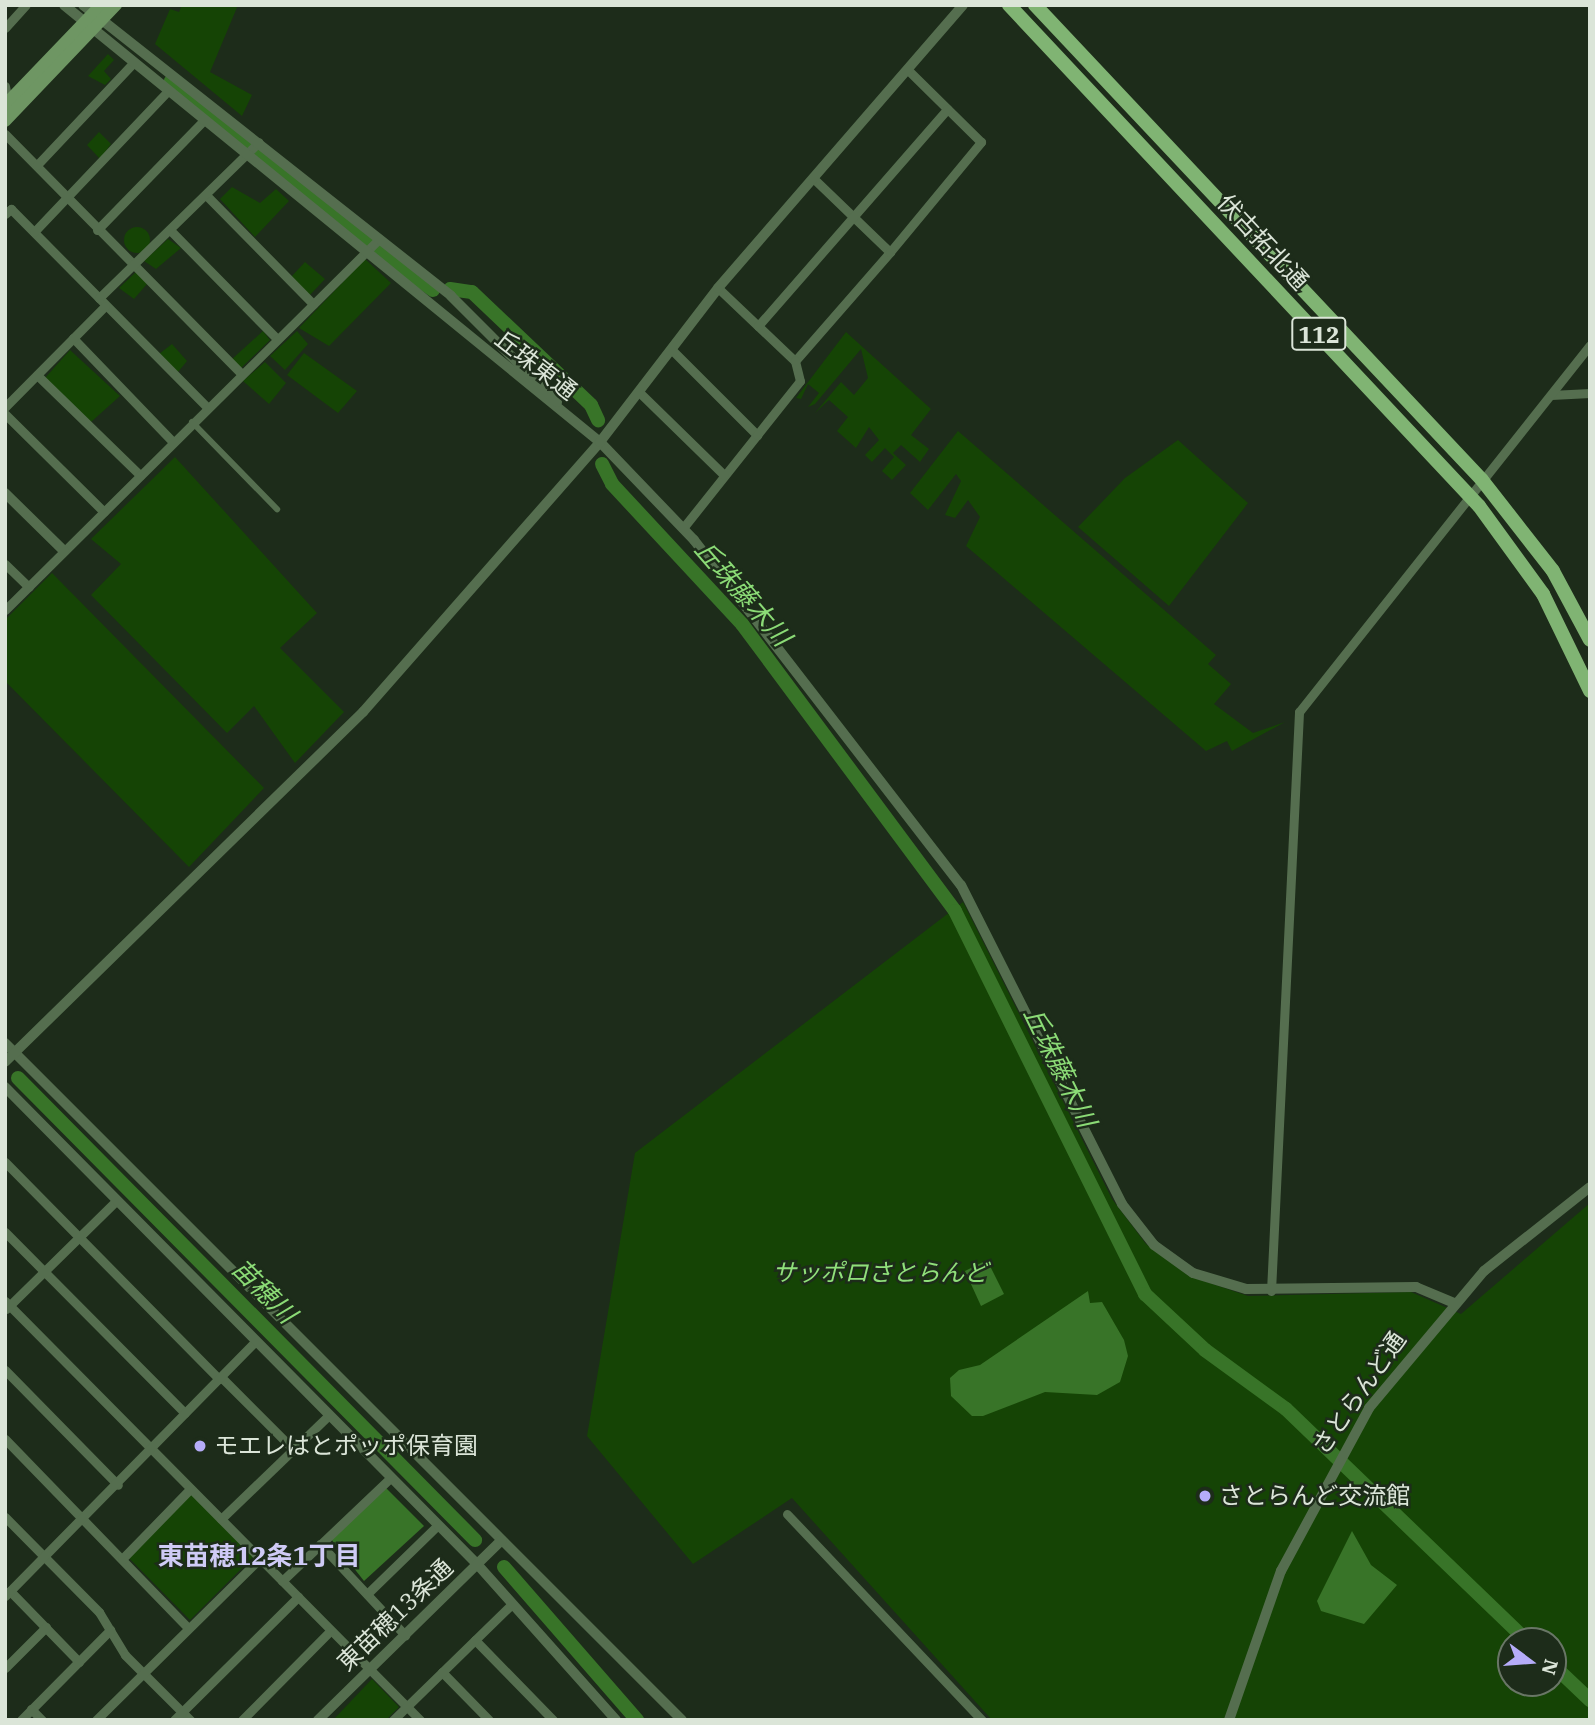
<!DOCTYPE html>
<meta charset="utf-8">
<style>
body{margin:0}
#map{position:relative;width:1595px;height:1725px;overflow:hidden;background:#1d2c1a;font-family:"IBM Plex Serif","Noto Sans JP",serif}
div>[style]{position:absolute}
.green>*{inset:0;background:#154405}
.round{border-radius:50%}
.water>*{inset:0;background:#387428}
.river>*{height:14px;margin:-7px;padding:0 7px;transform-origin:7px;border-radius:7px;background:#387428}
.pedestrian>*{height:6px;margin:-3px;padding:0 3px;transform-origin:3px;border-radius:3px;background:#556e4f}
.minor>*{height:9px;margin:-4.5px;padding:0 4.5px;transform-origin:4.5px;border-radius:4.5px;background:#556e4f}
.tertiary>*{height:10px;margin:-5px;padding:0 5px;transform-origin:5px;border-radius:5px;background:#556e4f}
.secondary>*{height:12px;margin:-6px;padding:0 6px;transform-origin:6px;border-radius:6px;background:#6e9663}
.primary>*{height:14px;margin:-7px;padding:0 7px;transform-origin:7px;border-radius:7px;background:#80b473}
.dots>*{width:19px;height:19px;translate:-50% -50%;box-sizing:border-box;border:4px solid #1d2c1a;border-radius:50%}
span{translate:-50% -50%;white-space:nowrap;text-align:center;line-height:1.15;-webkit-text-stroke:5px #1d2c1a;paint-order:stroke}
.shield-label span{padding:2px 5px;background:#1d2c1a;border:2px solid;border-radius:5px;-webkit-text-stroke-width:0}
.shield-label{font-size:23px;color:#dbe5d8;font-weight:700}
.street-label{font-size:24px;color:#dbe5d8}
.park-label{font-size:24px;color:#90e07b;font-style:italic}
.poi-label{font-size:24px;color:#dbe5d8}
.left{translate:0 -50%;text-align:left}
.water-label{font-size:26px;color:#8bdb76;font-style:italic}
.neighbourhood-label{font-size:26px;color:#cfcbf6;font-weight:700}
.frame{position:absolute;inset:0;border:7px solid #dbe5d8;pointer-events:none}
.north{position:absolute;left:1497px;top:1627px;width:70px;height:70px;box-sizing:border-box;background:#1d2c1a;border:2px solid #697666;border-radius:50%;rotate:106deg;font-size:19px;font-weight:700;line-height:28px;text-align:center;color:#dbe5d8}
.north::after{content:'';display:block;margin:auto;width:24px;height:32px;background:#b5acf8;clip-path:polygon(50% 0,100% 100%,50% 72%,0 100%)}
</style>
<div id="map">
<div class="green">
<div style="clip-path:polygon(182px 5px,238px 5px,210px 72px,252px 95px,242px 116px,155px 44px,170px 9px,179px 12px)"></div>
<div style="clip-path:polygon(108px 54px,114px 60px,104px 71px,111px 79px,105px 85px,88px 76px)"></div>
<div style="clip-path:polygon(99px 132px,111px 144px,100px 159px,87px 145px)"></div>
<div style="clip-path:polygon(232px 187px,260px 203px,276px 189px,289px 201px,255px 237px,220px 199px)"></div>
<div class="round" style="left:124px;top:227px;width:26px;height:26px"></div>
<div style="clip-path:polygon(168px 239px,181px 248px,156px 269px,144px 261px)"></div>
<div style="clip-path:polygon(365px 259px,391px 283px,329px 346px,299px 328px)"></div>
<div style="clip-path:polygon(305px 262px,325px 279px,309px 296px,291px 277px)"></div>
<div style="clip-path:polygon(136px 272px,147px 284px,134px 299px,119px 288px)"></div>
<div style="clip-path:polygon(263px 331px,270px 340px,241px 368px,231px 360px)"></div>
<div style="clip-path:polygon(297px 331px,308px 344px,285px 370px,270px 356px)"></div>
<div style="clip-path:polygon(846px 332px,931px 409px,911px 435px,929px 449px,920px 462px,901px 445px,893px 453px,906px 465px,892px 480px,882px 471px,894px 457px,885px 448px,872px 462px,865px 455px,879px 440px,869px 427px,856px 448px,837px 431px,848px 417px,829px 400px,815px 413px,841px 382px,854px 395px,868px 378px,861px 349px,815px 404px,808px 407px,819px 393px,808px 384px,801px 399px,796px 398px)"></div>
<div style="clip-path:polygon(172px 344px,187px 361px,178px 372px,159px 354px)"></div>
<div style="clip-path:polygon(70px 350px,120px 396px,91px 422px,45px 378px)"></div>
<div style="clip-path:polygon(304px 353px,357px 391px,338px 413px,287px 375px)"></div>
<div style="clip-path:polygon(265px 362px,286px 383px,269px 404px,243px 381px)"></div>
<div style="clip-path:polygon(958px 431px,1216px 655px,1208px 664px,1231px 684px,1214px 704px,1253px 733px,1285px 722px,1232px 751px,1227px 741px,1206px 751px,966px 546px,980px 517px,968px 500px,955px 518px,945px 515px,961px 481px,956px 474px,928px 510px,910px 493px)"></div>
<div style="clip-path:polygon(1178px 440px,1248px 503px,1169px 606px,1078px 527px,1125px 478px)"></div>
<div style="clip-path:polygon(175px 457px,317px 613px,280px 648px,344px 712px,295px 763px,254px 706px,227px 733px,91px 595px,121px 564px,91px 539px)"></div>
<div style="clip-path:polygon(52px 573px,264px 788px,189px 867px,5px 681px,5px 620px)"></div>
<div style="clip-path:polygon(evenodd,963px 902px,1112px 1199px,1146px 1244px,1189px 1276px,1248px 1296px,1411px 1292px,1461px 1314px,1590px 1203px,1590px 1720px,992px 1720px,792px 1498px,693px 1564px,587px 1436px,635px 1153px,963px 902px,1511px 1641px,1553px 1641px,1553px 1683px,1511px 1683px,1511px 1641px)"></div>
<div style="clip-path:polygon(192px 1493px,254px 1556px,190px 1620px,128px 1557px)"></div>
<div style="clip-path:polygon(372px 1679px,399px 1707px,386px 1720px,333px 1720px)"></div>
</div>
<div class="water">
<div style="clip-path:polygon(987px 1260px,1004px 1294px,981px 1306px,965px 1271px)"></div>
<div style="clip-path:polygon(1088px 1291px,1090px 1303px,1102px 1302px,1124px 1340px,1128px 1356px,1120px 1382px,1097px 1395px,1045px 1392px,983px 1416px,972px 1416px,951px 1396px,950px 1378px,959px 1370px,980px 1365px)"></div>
<div style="clip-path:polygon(385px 1487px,424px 1526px,364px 1581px,331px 1539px)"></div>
<div style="clip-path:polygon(1352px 1531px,1371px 1565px,1397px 1585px,1364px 1624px,1321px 1611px,1317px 1601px)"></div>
</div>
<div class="river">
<div style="left:171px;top:81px;width:98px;rotate:39.2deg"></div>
<div style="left:261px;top:155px;width:139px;rotate:39.2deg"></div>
<div style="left:379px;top:252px;width:66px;rotate:35.1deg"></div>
<div style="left:450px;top:289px;width:22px;rotate:8deg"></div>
<div style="left:472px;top:292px;width:164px;rotate:43.5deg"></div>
<div style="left:591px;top:405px;width:17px;rotate:65deg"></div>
<div style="left:602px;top:464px;width:22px;rotate:63deg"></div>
<div style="left:612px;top:484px;width:191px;rotate:47.1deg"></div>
<div style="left:742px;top:624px;width:357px;rotate:53.4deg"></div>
<div style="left:955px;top:911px;width:428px;rotate:63.6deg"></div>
<div style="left:1145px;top:1294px;width:82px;rotate:43deg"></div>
<div style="left:1205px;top:1350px;width:100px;rotate:36.1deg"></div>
<div style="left:1286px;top:1409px;width:335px;rotate:43.9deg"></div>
<div style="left:18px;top:1078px;width:650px;rotate:45.31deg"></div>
<div style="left:504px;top:1567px;width:203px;rotate:49deg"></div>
<div style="left:1553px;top:1665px;width:51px;rotate:43.4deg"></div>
</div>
<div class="pedestrian">
<div style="left:192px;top:422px;width:122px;rotate:45.7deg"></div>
</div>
<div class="minor">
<div style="left:5px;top:28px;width:31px;rotate:-48deg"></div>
<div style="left:5px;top:86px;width:16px;rotate:79deg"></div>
<div style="left:5px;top:134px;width:336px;rotate:45.4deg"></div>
<div style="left:37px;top:165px;width:140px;rotate:-46.7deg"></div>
<div style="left:813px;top:178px;width:107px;rotate:43.9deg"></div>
<div style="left:206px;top:195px;width:153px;rotate:45.5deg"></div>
<div style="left:5px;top:214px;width:8px;rotate:-40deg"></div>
<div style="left:11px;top:209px;width:279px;rotate:45.3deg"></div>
<div style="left:97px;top:230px;width:152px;rotate:-45.8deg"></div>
<div style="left:170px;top:230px;width:151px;rotate:45.5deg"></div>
<div style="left:34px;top:232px;width:193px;rotate:-46.5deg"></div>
<div style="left:718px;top:288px;width:106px;rotate:43.5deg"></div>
<div style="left:795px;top:361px;width:145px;rotate:-48.9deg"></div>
<div style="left:890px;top:252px;width:143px;rotate:-50.4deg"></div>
<div style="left:981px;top:142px;width:104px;rotate:-135.4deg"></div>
<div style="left:99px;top:298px;width:223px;rotate:-44.3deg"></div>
<div style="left:758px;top:326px;width:288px;rotate:-48.9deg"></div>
<div style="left:73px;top:338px;width:144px;rotate:46.1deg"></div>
<div style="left:671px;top:349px;width:122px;rotate:45deg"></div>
<div style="left:757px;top:435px;width:119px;rotate:128.5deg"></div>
<div style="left:37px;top:375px;width:144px;rotate:44.2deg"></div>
<div style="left:640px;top:393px;width:117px;rotate:44.3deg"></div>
<div style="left:1551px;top:395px;width:39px;rotate:-3deg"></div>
<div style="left:5px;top:407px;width:142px;rotate:-45.3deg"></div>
<div style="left:5px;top:414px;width:139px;rotate:44.7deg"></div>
<div style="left:757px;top:435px;width:69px;rotate:-51.5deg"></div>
<div style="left:800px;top:381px;width:21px;rotate:-104deg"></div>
<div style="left:5px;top:564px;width:33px;rotate:44deg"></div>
<div style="left:5px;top:610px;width:527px;rotate:-44.77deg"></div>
<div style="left:5px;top:1162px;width:305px;rotate:45.4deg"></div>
<div style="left:5px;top:1232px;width:255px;rotate:45.2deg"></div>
<div style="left:1271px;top:1291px;width:580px;rotate:-87.23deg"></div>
<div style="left:1299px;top:712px;width:468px;rotate:-51.6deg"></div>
<div style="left:5px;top:1301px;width:590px;rotate:45.27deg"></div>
<div style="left:6px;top:1309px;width:153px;rotate:-44.5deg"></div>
<div style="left:5px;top:1370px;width:161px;rotate:45.5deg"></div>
<div style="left:221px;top:1377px;width:103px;rotate:45deg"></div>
<div style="left:5px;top:1439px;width:263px;rotate:45.9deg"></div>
<div style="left:787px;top:1514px;width:284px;rotate:46.6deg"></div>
<div style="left:5px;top:1517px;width:134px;rotate:45.3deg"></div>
<div style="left:99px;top:1612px;width:50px;rotate:58.8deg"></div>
<div style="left:125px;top:1655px;width:92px;rotate:45deg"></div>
<div style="left:221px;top:1519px;width:147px;rotate:-43.9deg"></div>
<div style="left:320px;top:1544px;width:125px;rotate:47deg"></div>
<div style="left:122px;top:1559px;width:98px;rotate:-45.8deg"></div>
<div style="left:282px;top:1581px;width:148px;rotate:-43.6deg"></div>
<div style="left:10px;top:1591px;width:99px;rotate:45.8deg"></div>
<div style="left:367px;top:1594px;width:96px;rotate:-44.2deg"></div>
<div style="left:5px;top:1596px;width:355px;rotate:-45.5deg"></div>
<div style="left:475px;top:1640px;width:112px;rotate:45.7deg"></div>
<div style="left:5px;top:1668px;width:58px;rotate:-45deg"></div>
<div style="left:442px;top:1672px;width:67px;rotate:45.6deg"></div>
<div style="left:31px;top:1709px;width:16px;rotate:45deg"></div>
<div style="left:21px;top:1720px;width:127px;rotate:-45.3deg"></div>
<div style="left:96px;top:1720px;width:231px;rotate:-44.6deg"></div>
<div style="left:174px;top:1720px;width:175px;rotate:-44.8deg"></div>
<div style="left:242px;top:1720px;width:125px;rotate:-45.3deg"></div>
<div style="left:393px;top:1720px;width:163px;rotate:-44.3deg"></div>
</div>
<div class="tertiary">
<div style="left:64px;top:5px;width:692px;rotate:39.19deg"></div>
<div style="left:600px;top:442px;width:136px;rotate:46.2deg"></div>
<div style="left:694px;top:540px;width:436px;rotate:52.3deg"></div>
<div style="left:961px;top:885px;width:357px;rotate:63.2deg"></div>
<div style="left:1122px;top:1204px;width:52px;rotate:52deg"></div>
<div style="left:1154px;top:1245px;width:48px;rotate:35.7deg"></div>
<div style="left:1193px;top:1273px;width:55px;rotate:16.8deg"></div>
<div style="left:1246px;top:1289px;width:170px;rotate:-0.7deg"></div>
<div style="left:1416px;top:1287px;width:41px;rotate:22.8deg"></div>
<div style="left:83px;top:5px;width:469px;rotate:38.3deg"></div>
<div style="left:451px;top:296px;width:150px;rotate:45deg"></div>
<div style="left:5px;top:493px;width:83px;rotate:44.5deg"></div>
<div style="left:5px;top:1043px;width:957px;rotate:45deg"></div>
<div style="left:5px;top:1062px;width:501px;rotate:-44.35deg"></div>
<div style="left:363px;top:712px;width:359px;rotate:-48.7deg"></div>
<div style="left:600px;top:442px;width:194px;rotate:-52.5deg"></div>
<div style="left:718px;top:288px;width:374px;rotate:-49.1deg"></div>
<div style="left:5px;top:1087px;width:671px;rotate:45.3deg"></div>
<div style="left:477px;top:1564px;width:209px;rotate:48.3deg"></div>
<div style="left:318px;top:1720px;width:257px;rotate:-44.4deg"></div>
<div style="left:1229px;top:1720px;width:158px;rotate:-70.8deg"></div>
<div style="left:1281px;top:1571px;width:185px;rotate:-61.6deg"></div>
<div style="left:1369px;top:1408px;width:179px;rotate:-50deg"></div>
<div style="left:1484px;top:1271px;width:135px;rotate:-38.4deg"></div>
</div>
<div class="secondary">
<div style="left:5px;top:105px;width:139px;rotate:-46.2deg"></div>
<div style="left:5px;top:121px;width:161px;rotate:-46.3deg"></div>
</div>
<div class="primary">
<div style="left:1009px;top:5px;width:687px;rotate:46.83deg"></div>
<div style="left:1479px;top:506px;width:109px;rotate:54deg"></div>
<div style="left:1543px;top:594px;width:108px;rotate:64.1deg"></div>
<div style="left:1035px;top:5px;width:652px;rotate:46.74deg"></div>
<div style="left:1482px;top:480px;width:115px;rotate:52deg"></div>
<div style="left:1553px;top:571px;width:78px;rotate:61.8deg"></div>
</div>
<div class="dots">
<div style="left:200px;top:1446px;background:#b5acf8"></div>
<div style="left:1205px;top:1496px;background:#b5acf8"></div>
</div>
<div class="shield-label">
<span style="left:1319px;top:334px">112</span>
</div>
<div class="street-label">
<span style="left:1263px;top:242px;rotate:47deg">伏古拓北通</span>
<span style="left:536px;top:365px;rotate:38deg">丘珠東通</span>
<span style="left:1359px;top:1393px;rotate:-55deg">さとらんど通</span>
<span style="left:395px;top:1615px;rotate:-44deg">東苗穂13条通</span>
</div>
<div class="park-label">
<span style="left:880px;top:1273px">サッポロさとらんど</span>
</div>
<div class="poi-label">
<span class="left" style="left:214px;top:1446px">モエレはとポッポ保育園</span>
<span class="left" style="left:1219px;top:1496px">さとらんど交流館</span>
</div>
<div class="water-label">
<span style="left:743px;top:593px;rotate:49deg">丘珠藤木川</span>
<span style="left:1060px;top:1067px;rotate:64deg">丘珠藤木川</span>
<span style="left:264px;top:1291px;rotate:45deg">苗穂川</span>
</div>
<div class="neighbourhood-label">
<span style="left:259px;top:1556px">東苗穂12条1丁目</span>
</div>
<div class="frame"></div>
<div class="north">N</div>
</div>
